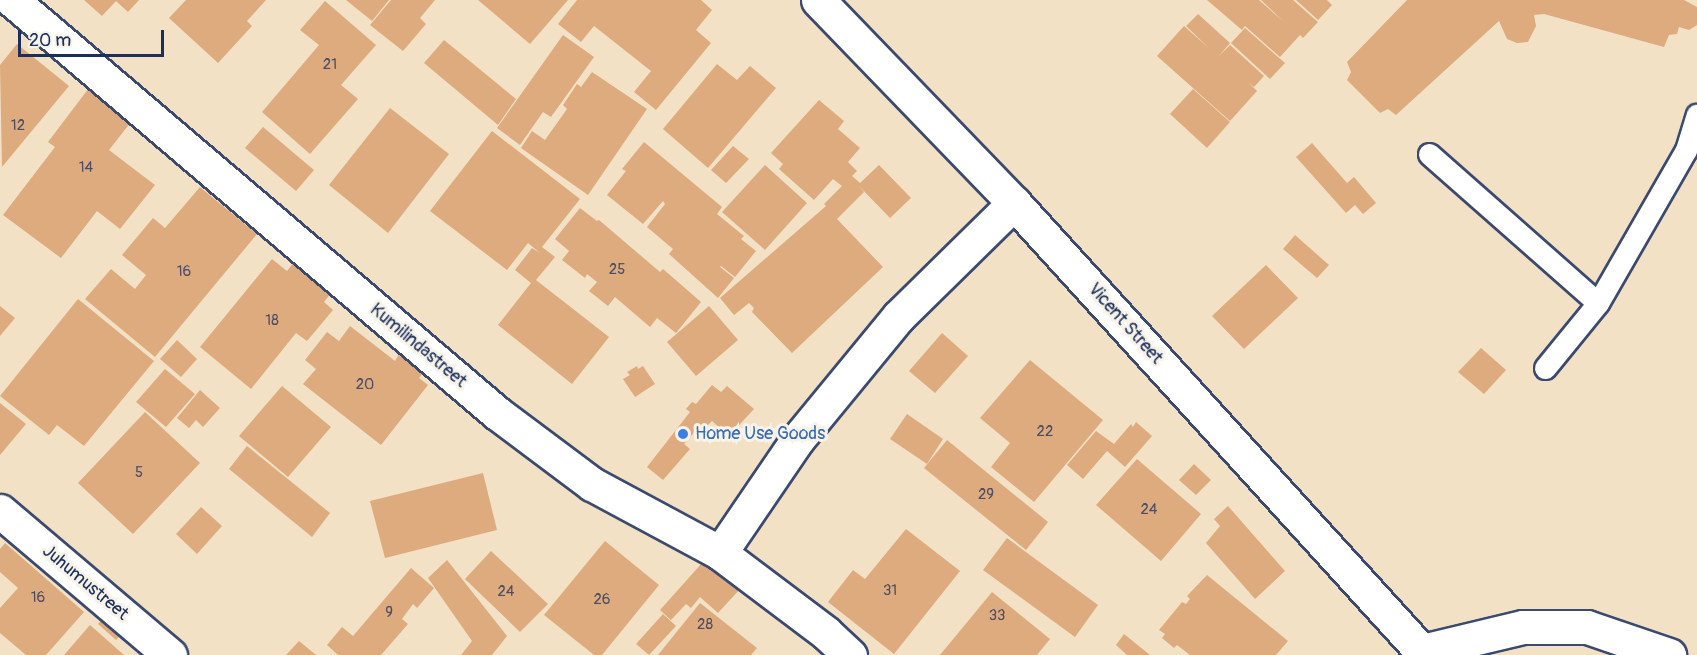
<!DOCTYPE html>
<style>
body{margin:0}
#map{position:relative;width:1697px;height:655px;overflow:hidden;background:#f3e1c6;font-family:Pangolin,sans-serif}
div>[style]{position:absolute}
.building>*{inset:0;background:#ddab7d}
.roads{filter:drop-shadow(2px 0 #3b4a6e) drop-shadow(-2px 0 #3b4a6e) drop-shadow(0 2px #3b4a6e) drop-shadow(0 -2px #3b4a6e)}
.service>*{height:21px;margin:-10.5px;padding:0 10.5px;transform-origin:10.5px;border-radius:10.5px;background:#fff}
.minor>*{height:33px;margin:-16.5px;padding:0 16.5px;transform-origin:16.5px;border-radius:16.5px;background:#fff}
.tertiary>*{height:33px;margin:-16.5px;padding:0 16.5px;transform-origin:16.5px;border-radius:16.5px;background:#fff}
.dots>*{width:16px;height:16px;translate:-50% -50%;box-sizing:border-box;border:3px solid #f7f3e8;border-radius:50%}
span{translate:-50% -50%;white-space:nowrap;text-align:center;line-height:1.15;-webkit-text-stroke:6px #f7f3e8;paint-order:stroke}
.number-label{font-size:15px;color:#4c4e66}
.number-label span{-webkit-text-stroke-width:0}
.street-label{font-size:18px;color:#1b2f5e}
.shop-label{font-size:18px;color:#366cbe}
.left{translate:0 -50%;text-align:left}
.scale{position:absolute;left:18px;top:30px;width:146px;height:27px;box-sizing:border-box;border:3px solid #1b2f5e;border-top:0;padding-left:8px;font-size:18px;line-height:21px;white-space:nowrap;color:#1b2f5e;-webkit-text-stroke:4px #f7f3e8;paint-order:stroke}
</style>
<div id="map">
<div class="building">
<div style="clip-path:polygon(84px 0,139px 0,128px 12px,116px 1px,102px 16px)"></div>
<div style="clip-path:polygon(186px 0,266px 0,247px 21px,252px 26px,218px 63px,169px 18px)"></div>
<div style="clip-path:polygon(346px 0,389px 0,372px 21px)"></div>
<div style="clip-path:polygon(391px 0,435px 0,420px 18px,426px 24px,403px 51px,370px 25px)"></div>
<div style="clip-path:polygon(478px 0,568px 0,530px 44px)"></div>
<div style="clip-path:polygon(577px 0,701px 0,712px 10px,696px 30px,711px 43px,656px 110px,634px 92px,651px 71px,594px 26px,581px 42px,558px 24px)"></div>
<div style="clip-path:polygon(1207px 0,1259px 0,1284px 22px,1261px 0,1293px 0,1318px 22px,1303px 38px,1300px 35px,1280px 57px,1245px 26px,1242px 30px)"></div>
<div style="clip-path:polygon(1296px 0,1327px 0,1332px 5px,1318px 20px)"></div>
<div style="clip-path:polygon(1407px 0,1684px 0,1697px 7px,1697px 25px,1689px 30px,1679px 27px,1677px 34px,1669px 35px,1664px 47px,1544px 14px,1534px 15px,1536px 26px,1528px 42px,1517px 43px,1507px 39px,1499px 21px,1396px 115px,1388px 109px,1380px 113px,1347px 80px,1351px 72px,1347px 62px)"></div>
<div style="clip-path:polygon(325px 1px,376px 45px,341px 85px,358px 99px,310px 154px,262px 112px,319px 45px,300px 30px)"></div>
<div style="clip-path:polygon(1198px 14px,1230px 43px,1218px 57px,1230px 45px,1264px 76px,1254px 87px,1249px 83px,1257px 91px,1230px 121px,1157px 56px,1184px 26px,1211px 50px,1186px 26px)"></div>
<div style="clip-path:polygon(1245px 28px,1285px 63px,1270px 79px,1231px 43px)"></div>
<div style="clip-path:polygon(563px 35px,594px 57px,551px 117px,543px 112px,520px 145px,497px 128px)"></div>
<div style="clip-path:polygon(444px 40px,516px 99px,498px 125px,424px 63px)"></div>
<div style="clip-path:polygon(17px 44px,69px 86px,2px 167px,0 65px)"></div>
<div style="clip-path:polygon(717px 64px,737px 80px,750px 66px,776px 88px,708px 168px,663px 129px)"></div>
<div style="clip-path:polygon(592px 72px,647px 109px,588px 195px,521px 148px,532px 131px,545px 140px,567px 109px,563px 105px,577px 84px,581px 87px)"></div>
<div style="clip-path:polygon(95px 80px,138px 113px,109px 150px,155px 185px,120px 229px,97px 211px,61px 258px,3px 215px,55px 147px,48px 142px)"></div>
<div style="clip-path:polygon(1193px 89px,1230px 122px,1207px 148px,1170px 114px)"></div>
<div style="clip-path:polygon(819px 100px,844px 121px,838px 129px,860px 148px,848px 162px,857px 171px,852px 176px,860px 183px,879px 165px,911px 198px,890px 218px,858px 185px,864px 192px,837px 219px,883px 267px,792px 353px,752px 312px,754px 308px,749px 303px,734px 315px,720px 298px,826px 206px,824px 204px,842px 186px,833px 179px,814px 200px,779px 169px,783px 164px,771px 153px)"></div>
<div style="clip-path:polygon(390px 108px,449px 154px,388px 233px,329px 185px)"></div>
<div style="clip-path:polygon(263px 127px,314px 170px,296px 191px,245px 148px)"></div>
<div style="clip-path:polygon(492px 131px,580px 199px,542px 247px,555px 257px,536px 280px,609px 337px,572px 384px,498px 325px,531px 283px,515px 270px,532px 248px,540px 253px,528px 243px,507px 270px,430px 211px)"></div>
<div style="clip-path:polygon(644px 142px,722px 207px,717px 214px,744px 236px,741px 239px,756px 251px,735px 277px,721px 266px,720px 267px,734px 278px,718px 298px,669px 254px,673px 249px,647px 227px,665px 204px,663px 201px,643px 224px,607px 195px,626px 171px,622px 169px)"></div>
<div style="clip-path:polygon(1312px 143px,1347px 183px,1354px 177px,1376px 203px,1363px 214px,1355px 205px,1346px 213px,1296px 157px)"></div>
<div style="clip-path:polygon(733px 146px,749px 159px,726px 183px,711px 170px)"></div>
<div style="clip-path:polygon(765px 165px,807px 203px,765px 250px,722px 212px)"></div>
<div style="clip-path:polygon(200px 187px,257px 234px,155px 357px,85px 299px,111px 269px,135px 289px,146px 275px,122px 255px,153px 218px,165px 228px)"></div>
<div style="clip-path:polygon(580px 208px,597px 221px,599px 220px,660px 272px,663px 269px,701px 302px,676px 333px,657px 318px,650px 327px,615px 297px,608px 306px,589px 291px,597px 282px,587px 274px,585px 278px,562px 260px,569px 251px,555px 239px)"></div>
<div style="clip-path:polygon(1295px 235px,1329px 265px,1317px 278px,1283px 249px)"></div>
<div style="clip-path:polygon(298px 257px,335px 288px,324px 302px,333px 310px,307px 341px,296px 333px,251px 389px,200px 347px,272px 259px,287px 271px)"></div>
<div style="clip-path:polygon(1266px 265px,1298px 298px,1244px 349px,1212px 316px)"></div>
<div style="clip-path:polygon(78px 299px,154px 361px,84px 446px,57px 425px,49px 435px,0 396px)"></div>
<div style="clip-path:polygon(0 306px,15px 318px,0 336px)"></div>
<div style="clip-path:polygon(709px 306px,738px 340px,696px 376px,667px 342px)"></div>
<div style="clip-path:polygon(350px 326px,395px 361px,399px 354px,423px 373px,419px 378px,428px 385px,381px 445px,303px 384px,316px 369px,305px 360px,327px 332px,339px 341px)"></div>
<div style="clip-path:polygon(942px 333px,968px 356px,935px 393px,909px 371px)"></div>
<div style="clip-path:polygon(177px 340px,197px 359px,181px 377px,160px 359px)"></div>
<div style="clip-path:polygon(1481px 348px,1506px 370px,1484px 394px,1458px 372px)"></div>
<div style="clip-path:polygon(1030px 360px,1103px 420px,1034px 502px,991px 467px,1010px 443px,980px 418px)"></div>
<div style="clip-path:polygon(637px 366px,638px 369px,643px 366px,655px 384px,635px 397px,623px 379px,630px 375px,627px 372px)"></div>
<div style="clip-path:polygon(165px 369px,195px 394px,166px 427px,136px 402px)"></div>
<div style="clip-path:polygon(712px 385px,721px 392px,727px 386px,754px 409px,729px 436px,712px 421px,702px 431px,698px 428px,684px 444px,690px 449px,663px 480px,647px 467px,690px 412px,686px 409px,692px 402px,696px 404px)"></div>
<div style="clip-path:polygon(282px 386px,331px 427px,288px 477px,239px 436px)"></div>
<div style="clip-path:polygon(200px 390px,220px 408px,203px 427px,196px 420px,189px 428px,177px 418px)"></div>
<div style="clip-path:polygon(0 403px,26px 424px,0 455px)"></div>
<div style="clip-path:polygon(145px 412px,200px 463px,133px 534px,78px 483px)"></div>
<div style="clip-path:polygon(907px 414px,943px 439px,927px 464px,890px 439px)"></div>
<div style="clip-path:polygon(1136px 422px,1152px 436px,1125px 467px,1107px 451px,1083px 479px,1067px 465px,1096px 431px,1114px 444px,1131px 424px,1133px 427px)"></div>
<div style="clip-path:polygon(947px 440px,1048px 522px,1026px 550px,924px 468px)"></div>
<div style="clip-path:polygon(247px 446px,330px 513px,312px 537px,229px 469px)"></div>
<div style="clip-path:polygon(1137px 459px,1201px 514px,1161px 561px,1096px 505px)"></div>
<div style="clip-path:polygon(1194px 464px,1211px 480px,1196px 495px,1179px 480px)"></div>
<div style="clip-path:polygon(483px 473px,497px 530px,385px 558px,370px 501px)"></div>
<div style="clip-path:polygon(1228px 506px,1285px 571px,1255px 599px,1206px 543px,1220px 526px,1214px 519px)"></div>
<div style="clip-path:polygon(201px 507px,222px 526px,197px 554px,176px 534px)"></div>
<div style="clip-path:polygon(906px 529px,960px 571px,894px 654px,828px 602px,853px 570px,865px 579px)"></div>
<div style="clip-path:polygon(1007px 538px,1098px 605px,1075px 637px,983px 570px)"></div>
<div style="clip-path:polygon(605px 541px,659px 585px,602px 655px,594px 655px,544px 615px)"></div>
<div style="clip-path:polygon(5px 543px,84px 612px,46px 655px,26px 655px,0 633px,0 608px,18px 588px,0 572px,0 549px)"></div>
<div style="clip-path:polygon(491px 551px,548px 604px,520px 632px,465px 579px)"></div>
<div style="clip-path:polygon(447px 560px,507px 636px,492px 655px,461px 655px,472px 641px,428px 578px)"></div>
<div style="clip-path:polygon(702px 563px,713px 572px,718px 567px,741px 588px,718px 613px,700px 597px,691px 608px,686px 604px,671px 620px,660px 610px)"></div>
<div style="clip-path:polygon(411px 568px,434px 588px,417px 608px,413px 604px,402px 619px,408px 624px,381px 655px,338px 655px,327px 645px,342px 627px,353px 636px)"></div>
<div style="clip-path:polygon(1207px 575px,1288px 641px,1276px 655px,1190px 655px,1177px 645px,1174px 648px,1162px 638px,1165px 634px,1159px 630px,1182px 602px,1186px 604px,1190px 599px,1187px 596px)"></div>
<div style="clip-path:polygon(992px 592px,1050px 639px,1037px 655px,940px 655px)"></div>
<div style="clip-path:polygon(700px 603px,757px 648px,751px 655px,658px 655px)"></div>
<div style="clip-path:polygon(107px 613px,126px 629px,116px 640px,98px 624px)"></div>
<div style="clip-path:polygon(663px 614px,676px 626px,649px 655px,636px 644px)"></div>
<div style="clip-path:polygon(90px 625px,124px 655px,64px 655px)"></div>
<div style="clip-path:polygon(1124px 634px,1150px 655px,1127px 655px,1116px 645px)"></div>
<div style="clip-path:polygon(299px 641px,316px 655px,286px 655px)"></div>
</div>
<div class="roads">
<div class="service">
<div style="left:1429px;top:154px;width:225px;rotate:41.4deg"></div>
<div style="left:1545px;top:368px;width:84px;rotate:-50.8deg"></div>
<div style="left:1598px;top:303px;width:177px;rotate:-60.1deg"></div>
<div style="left:1686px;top:150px;width:37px;rotate:-73deg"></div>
</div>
<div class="minor">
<div style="left:12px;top:0;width:637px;rotate:40.42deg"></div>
<div style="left:497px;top:413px;width:119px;rotate:36.8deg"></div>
<div style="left:592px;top:484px;width:145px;rotate:28.3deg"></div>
<div style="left:720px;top:553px;width:133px;rotate:37deg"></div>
<div style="left:826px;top:633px;width:33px;rotate:43deg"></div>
<div style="left:0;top:511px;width:223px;rotate:40.3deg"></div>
<div style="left:720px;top:553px;width:137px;rotate:-55.7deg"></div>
<div style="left:797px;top:440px;width:159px;rotate:-50.6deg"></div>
<div style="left:898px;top:317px;width:163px;rotate:-44.5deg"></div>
<div style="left:1422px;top:651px;width:104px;rotate:-13.4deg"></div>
<div style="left:1523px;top:627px;width:64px"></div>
<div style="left:1587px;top:627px;width:87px;rotate:18.9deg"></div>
</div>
<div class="tertiary">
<div style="left:818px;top:0;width:282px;rotate:46deg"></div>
<div style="left:1014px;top:203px;width:611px;rotate:47.72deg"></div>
</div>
</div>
<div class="dots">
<div style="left:683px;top:434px;background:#3f7fe0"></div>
</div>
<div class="number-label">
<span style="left:330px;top:65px">21</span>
<span style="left:18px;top:126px">12</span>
<span style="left:86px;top:168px">14</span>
<span style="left:617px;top:270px">25</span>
<span style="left:184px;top:272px">16</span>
<span style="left:272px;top:321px">18</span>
<span style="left:365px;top:385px">20</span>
<span style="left:1045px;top:432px">22</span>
<span style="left:139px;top:473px">5</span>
<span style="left:986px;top:495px">29</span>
<span style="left:1149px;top:510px">24</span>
<span style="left:890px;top:591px">31</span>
<span style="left:506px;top:592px">24</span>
<span style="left:38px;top:598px">16</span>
<span style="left:602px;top:600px">26</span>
<span style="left:389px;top:613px">9</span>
<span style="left:997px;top:616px">33</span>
<span style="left:705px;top:625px">28</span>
</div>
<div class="street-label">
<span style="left:1125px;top:324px;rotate:48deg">Vicent Street</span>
<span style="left:418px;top:346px;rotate:40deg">Kumilindastreet</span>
<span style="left:85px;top:583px;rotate:40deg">Juhumustreet</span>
</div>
<div class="shop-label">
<span class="left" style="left:695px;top:434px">Home Use Goods</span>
</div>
<div class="scale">20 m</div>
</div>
